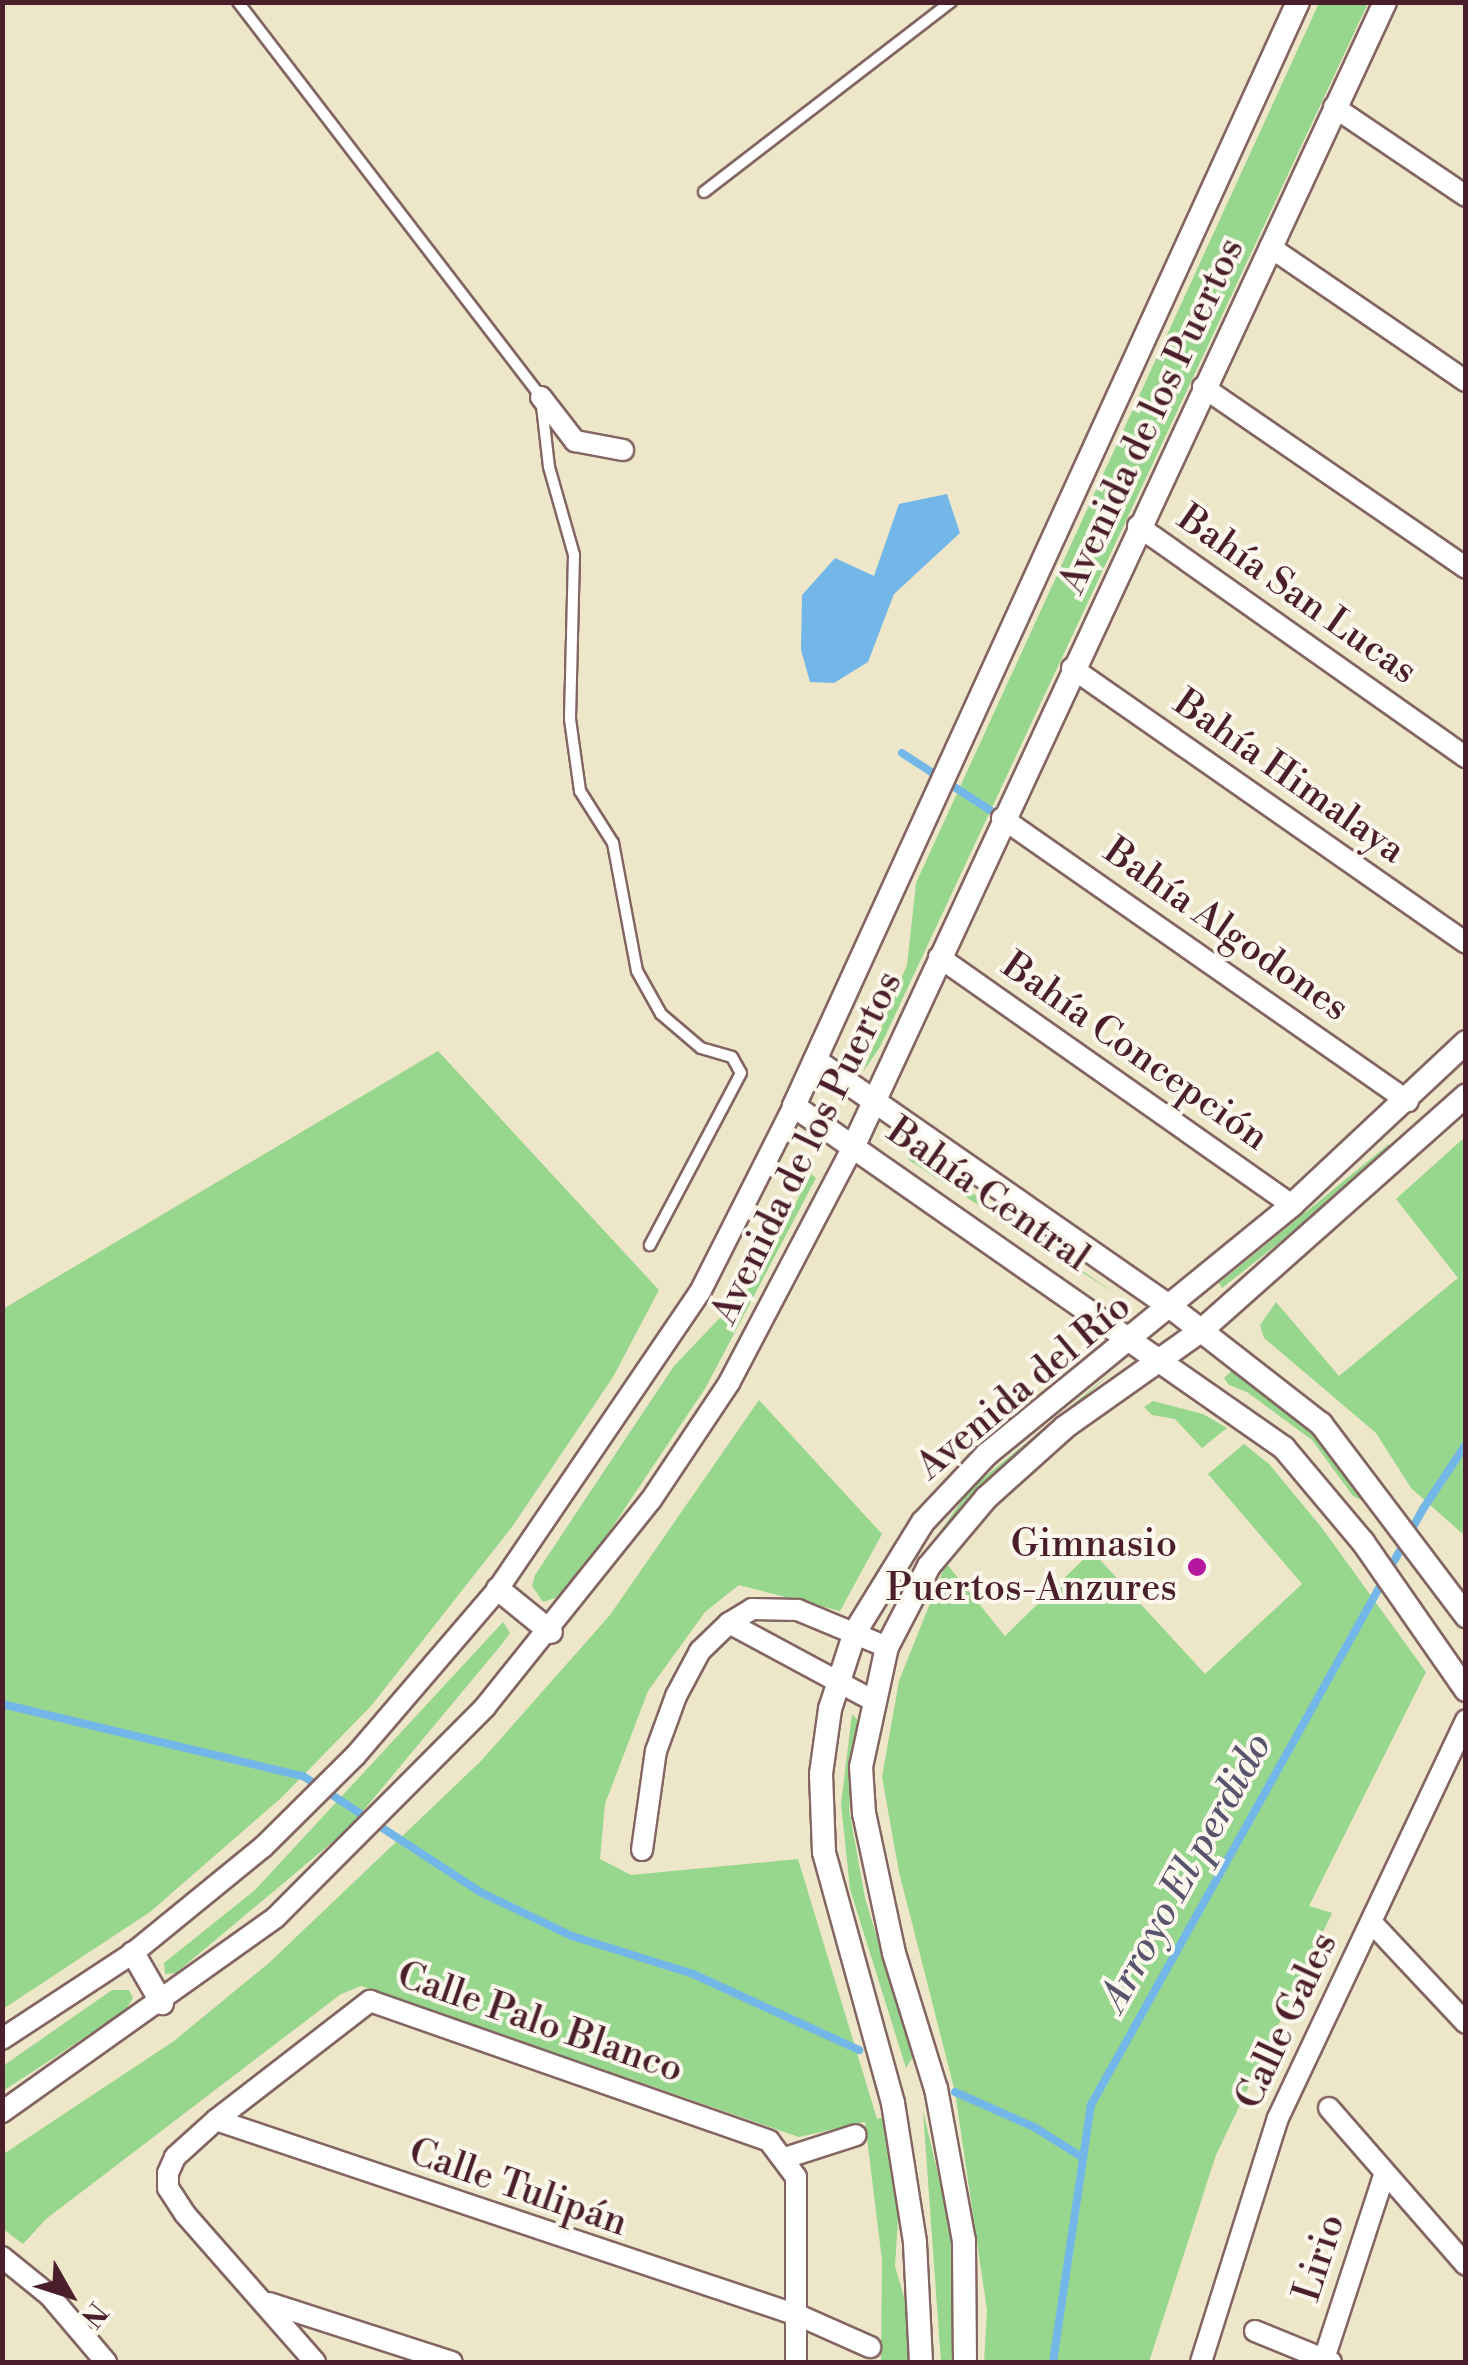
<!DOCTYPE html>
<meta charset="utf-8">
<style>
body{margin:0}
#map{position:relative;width:1468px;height:2365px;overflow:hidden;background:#ede6c8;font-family:"Libre Bodoni",serif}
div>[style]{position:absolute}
.green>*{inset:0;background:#97d68d}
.water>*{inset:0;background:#73b7e9}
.stream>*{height:8px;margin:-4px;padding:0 4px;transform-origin:4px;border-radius:4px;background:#73b7e9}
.roads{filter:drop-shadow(2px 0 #836562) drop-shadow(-2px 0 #836562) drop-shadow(0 2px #836562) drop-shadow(0 -2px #836562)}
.service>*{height:10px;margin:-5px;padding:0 5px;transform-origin:5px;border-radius:5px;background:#fff}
.minor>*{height:20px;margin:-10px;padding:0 10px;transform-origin:10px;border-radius:10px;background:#fff}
.tertiary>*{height:22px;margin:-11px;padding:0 11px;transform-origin:11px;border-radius:11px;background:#fff}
.dots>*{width:28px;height:28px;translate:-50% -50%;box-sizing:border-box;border:5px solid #fbf7ec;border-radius:50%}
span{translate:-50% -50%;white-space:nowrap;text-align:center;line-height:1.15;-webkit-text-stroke:8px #fbf7ec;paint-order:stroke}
.street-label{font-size:38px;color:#4a1f2b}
.poi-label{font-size:38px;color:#4a1f2b}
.right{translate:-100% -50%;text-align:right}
.water-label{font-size:40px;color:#58546e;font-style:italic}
.frame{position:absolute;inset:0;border:5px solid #4a1f2b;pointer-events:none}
.north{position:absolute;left:20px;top:2245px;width:100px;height:100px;-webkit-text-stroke:8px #fbf7ec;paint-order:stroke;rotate:129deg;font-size:28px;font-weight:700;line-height:40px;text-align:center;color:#4a1f2b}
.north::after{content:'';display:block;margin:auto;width:35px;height:45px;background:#4a1f2b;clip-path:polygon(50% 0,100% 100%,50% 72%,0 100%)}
</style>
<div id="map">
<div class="green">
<div style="clip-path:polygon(1319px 3px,1368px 3px,880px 1047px,863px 1072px,907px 965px,916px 883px)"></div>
<div style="clip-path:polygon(438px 1051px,659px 1290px,613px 1377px,512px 1527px,371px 1706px,281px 1798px,150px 1912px,3px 2009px,3px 1309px)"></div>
<div style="clip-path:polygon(1465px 1137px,1465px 1536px,1411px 1488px,1376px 1433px,1264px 1338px,1260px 1325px,1276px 1302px,1339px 1376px,1458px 1278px,1396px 1199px)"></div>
<div style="clip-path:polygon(1389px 1144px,1389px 1156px,1222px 1288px,1219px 1283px)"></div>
<div style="clip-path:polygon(906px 1152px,953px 1179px,1114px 1293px,909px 1160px)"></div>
<div style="clip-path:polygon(811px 1174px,816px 1178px,706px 1387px,599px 1547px,558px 1597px,543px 1602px,532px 1586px,535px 1575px,674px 1366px,754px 1282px)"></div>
<div style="clip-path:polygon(1236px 1367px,1320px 1433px,1366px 1502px,1353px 1496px,1312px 1440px,1247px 1392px,1229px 1385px,1224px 1378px)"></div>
<div style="clip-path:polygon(1117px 1368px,977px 1490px,913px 1570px,970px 1489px)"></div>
<div style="clip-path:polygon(759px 1400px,882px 1534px,840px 1611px,739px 1585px,705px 1612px,648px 1691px,605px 1804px,600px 1859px,631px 1875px,798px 1859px,877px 2119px,888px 2116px,901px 2175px,895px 2266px,911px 2322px,914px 2362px,881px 2362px,882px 2260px,865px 2122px,799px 2137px,361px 1986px,341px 1994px,46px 2219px,23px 2244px,3px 2229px,2px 2155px,174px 2041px,270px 1962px,481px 1761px,610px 1615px)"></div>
<div style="clip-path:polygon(1153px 1401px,1203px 1414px,1227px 1428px,1202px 1448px,1175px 1419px,1152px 1415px,1144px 1407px)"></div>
<div style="clip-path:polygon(1244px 1444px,1269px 1464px,1322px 1528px,1426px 1672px,1309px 1906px,1332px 1913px,1216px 2155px,1149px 2362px,984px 2362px,987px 2310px,955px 2092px,899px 1872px,882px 1777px,899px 1681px,946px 1563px,1005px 1636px,1092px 1551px,1205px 1674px,1302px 1584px,1208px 1474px)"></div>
<div style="clip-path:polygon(503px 1622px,510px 1633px,502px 1644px,348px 1829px,176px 1973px,165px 1974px,164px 1963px,255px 1890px)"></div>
<div style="clip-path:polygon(852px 1714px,858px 1720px,849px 1809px,865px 1898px,913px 2057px,906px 2068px,850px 1889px,841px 1804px)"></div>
<div style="clip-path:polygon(112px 1990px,129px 1990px,133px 1998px,125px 2011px,3px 2091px,3px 2066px)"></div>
<div style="clip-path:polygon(923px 2111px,953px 2237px,954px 2362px,941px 2362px)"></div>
</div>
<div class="water">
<div style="clip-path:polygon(947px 494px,960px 533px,894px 594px,868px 662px,834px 683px,810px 682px,801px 650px,802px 595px,835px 558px,874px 576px,899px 504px)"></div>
</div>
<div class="stream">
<div style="left:902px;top:753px;width:116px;rotate:33deg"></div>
<div style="left:2px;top:1704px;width:309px;rotate:13.5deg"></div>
<div style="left:303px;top:1776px;width:212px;rotate:33.2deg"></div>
<div style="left:480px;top:1892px;width:102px;rotate:25.6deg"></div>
<div style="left:572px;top:1936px;width:127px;rotate:17.4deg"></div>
<div style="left:693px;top:1974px;width:183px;rotate:24.6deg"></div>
<div style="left:955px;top:2092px;width:86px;rotate:23.9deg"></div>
<div style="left:1034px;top:2127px;width:58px;rotate:32.3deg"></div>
<div style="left:1053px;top:2362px;width:260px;rotate:-81.6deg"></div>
<div style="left:1091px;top:2105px;width:682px;rotate:-60.88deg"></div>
<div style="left:1423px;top:1509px;width:78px;rotate:-56.5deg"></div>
</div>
<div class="roads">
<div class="service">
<div style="left:238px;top:2px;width:498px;rotate:52.5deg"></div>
<div style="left:541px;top:397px;width:70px;rotate:83.5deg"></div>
<div style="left:549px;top:467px;width:91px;rotate:74.1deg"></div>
<div style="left:574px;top:555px;width:164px;rotate:91.4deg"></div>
<div style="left:570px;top:719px;width:73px;rotate:82.1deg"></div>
<div style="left:580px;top:791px;width:62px;rotate:57.6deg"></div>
<div style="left:613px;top:843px;width:130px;rotate:79.4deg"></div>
<div style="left:637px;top:971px;width:49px;rotate:60.8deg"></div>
<div style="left:661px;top:1014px;width:52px;rotate:40.4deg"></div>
<div style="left:701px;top:1048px;width:32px;rotate:16deg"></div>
<div style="left:732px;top:1057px;width:18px;rotate:61deg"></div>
<div style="left:741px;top:1073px;width:195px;rotate:117.9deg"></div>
<div style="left:704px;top:192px;width:312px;rotate:-37.6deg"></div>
</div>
<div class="minor">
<div style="left:1334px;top:107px;width:159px;rotate:34deg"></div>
<div style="left:1270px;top:247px;width:237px;rotate:34.4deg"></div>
<div style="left:1203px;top:387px;width:319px;rotate:34.5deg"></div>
<div style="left:541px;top:397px;width:56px;rotate:52.3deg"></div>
<div style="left:575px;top:441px;width:49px;rotate:10.6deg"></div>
<div style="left:1138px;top:526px;width:401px;rotate:35.2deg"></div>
<div style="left:1072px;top:668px;width:480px;rotate:34.9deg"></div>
<div style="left:1002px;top:818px;width:495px;rotate:34.9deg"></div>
<div style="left:939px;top:957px;width:431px;rotate:35.1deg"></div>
<div style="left:729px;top:1623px;width:162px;rotate:28.3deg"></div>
<div style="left:642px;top:1850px;width:100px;rotate:-82deg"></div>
<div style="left:656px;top:1751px;width:59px;rotate:-70deg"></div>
<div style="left:676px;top:1696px;width:51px;rotate:-61.9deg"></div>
<div style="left:700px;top:1651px;width:40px;rotate:-44deg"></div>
<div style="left:729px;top:1623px;width:27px;rotate:-31deg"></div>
<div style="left:752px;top:1609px;width:46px;rotate:1.2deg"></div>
<div style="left:798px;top:1610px;width:96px;rotate:22.6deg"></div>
<div style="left:1372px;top:1923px;width:137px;rotate:46.8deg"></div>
<div style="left:2px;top:2039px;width:157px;rotate:-33.3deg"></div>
<div style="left:133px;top:1953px;width:168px;rotate:-39.2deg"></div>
<div style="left:263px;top:1847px;width:129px;rotate:-44.7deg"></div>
<div style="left:355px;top:1756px;width:220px;rotate:-49.4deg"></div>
<div style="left:498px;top:1589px;width:359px;rotate:-55.8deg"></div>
<div style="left:700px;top:1292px;width:208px;rotate:-63.2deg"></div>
<div style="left:1329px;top:2108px;width:208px;rotate:48.9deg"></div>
<div style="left:2px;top:2112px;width:335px;rotate:-35.4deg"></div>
<div style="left:275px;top:1918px;width:298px;rotate:-45.1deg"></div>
<div style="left:485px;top:1707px;width:265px;rotate:-51.3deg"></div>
<div style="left:651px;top:1500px;width:141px;rotate:-56.3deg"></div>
<div style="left:729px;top:1383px;width:269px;rotate:-62.3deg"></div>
<div style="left:216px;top:2120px;width:616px;rotate:18.55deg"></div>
<div style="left:800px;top:2316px;width:77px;rotate:23.9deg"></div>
<div style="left:788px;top:2157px;width:71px;rotate:-17.9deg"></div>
<div style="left:2px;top:2257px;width:62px;rotate:39.1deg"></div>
<div style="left:50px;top:2296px;width:87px;rotate:49.7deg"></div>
<div style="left:269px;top:2303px;width:192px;rotate:17.9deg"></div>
<div style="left:1255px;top:2331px;width:82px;rotate:22.2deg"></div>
<div style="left:315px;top:2362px;width:197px;rotate:-131.3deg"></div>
<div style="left:185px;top:2214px;width:31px;rotate:-123deg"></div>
<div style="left:168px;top:2188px;width:15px;rotate:-90deg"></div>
<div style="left:168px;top:2173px;width:17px;rotate:-66deg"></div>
<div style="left:175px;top:2157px;width:55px;rotate:-42.1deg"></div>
<div style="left:216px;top:2120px;width:195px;rotate:-37.7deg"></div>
<div style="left:370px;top:2001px;width:423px;rotate:19.3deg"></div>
<div style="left:769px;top:2141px;width:45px;rotate:53.1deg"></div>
<div style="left:796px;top:2177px;width:185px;rotate:90deg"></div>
<div style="left:1201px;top:2362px;width:256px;rotate:-72.5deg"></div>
<div style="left:1278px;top:2118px;width:440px;rotate:-64.7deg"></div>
<div style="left:1323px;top:2362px;width:197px;rotate:-71.9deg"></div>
</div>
<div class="tertiary">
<div style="left:1298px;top:2px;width:1214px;rotate:114.54deg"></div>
<div style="left:794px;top:1106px;width:598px;rotate:34.91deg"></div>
<div style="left:1284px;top:1448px;width:123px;rotate:50deg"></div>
<div style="left:1363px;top:1542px;width:180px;rotate:55.2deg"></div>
<div style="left:815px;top:1060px;width:435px;rotate:34.8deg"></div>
<div style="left:1172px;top:1308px;width:189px;rotate:37.9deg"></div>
<div style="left:1321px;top:1424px;width:241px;rotate:52.9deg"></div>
<div style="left:854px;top:1145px;width:1260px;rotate:-65.08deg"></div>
<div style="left:498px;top:1589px;width:68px;rotate:39.1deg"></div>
<div style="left:133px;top:1953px;width:58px;rotate:59.9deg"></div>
<div style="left:921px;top:2362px;width:120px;rotate:-92.9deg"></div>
<div style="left:915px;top:2242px;width:141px;rotate:-99deg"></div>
<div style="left:893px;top:2103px;width:260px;rotate:-105.4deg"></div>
<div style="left:824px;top:1852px;width:78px;rotate:-92.2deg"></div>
<div style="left:821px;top:1774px;width:66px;rotate:-82.1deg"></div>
<div style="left:830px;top:1709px;width:81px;rotate:-72deg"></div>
<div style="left:855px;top:1632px;width:129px;rotate:-58.3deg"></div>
<div style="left:923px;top:1522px;width:93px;rotate:-46.7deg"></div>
<div style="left:987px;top:1454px;width:394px;rotate:-39.2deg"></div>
<div style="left:1292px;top:1205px;width:238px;rotate:-43.1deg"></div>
<div style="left:965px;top:2362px;width:121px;rotate:-90.5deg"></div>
<div style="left:964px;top:2241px;width:155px;rotate:-100.4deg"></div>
<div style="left:936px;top:2089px;width:142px;rotate:-107.2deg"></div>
<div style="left:894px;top:1953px;width:143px;rotate:-102.1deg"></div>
<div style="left:864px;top:1813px;width:46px;rotate:-93.7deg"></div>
<div style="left:861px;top:1767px;width:123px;rotate:-77.8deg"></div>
<div style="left:887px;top:1647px;width:91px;rotate:-62.6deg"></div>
<div style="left:929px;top:1566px;width:89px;rotate:-50deg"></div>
<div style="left:986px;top:1498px;width:106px;rotate:-41.9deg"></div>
<div style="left:1065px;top:1427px;width:168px;rotate:-35.3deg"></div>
<div style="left:1202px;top:1330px;width:353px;rotate:-41.6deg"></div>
</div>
</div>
<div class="dots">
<div style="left:1197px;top:1567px;background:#b5179e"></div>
</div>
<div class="street-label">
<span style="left:1152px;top:416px;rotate:-65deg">Avenida de los Puertos</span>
<span style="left:1297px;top:595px;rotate:35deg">Bahía San Lucas</span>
<span style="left:1289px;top:777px;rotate:35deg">Bahía Himalaya</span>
<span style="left:1226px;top:930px;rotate:35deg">Bahía Algodones</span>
<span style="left:1135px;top:1052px;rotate:35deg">Bahía Concepción</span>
<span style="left:807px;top:1148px;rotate:-64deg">Avenida de los Puertos</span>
<span style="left:988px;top:1195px;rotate:35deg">Bahía Central</span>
<span style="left:1024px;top:1387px;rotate:-40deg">Avenida del Río</span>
<span style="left:1287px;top:2021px;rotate:-65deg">Calle Gales</span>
<span style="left:540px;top:2023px;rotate:19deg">Calle Palo Blanco</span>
<span style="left:518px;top:2188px;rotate:19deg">Calle Tulipán</span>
<span style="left:1320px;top:2258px;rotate:-72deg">Lirio</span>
</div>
<div class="poi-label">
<span class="right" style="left:1177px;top:1567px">Gimnasio<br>Puertos-Anzures</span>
</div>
<div class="water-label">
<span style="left:1186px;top:1872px;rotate:-61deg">Arroyo El perdido</span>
</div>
<div class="frame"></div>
<div class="north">N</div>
</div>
